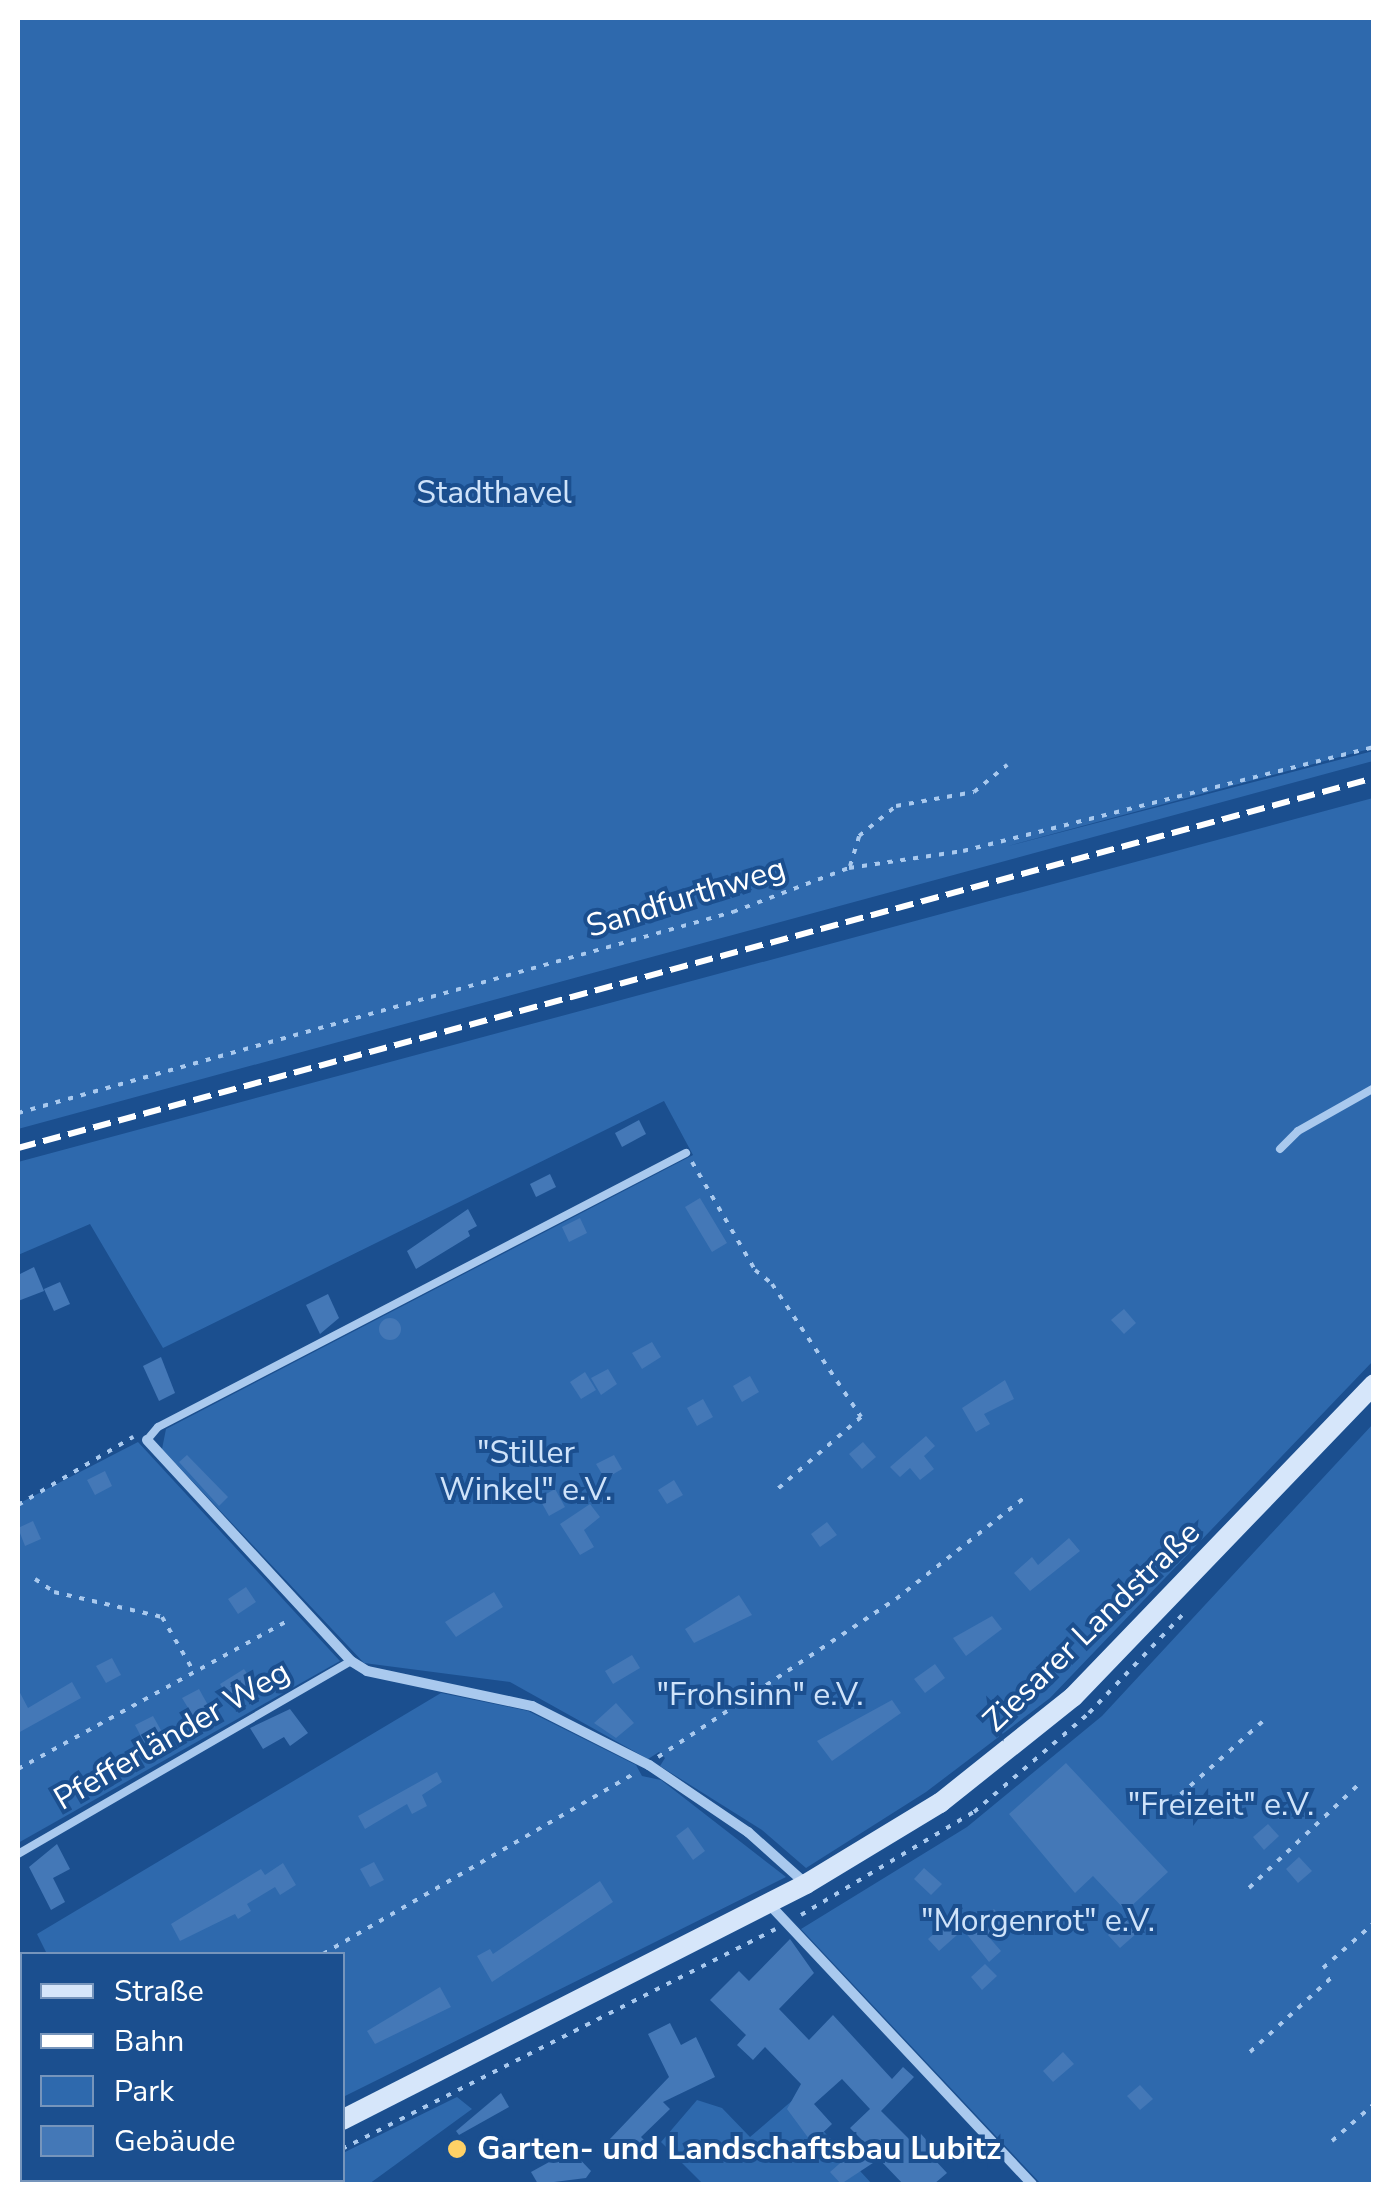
<!DOCTYPE html>
<meta charset="utf-8">
<style>
body{margin:0}
#map{position:relative;width:1391px;height:2202px;overflow:hidden;background:#1b4f8f;font-family:"Nunito Sans",sans-serif}
div>[style]{position:absolute}
.green>*{inset:0;background:#2e69ad}
.building>*{inset:0;background:#4478b7}
.round{border-radius:50%}
.path>*{height:4px;margin-top:-2px;transform-origin:0;background:repeating-linear-gradient(90deg,#a9c9ee 0 5px,transparent 0 13px)}
.lane>*{height:8px;margin:-4px;padding:0 4px;transform-origin:4px;border-radius:4px;background:#a9c9ee}
.street>*{height:10px;margin:-5px;padding:0 5px;transform-origin:5px;border-radius:5px;background:#a9c9ee}
.secondary>*{height:20px;margin:-10px;padding:0 10px;transform-origin:10px;border-radius:10px;background:#d6e6fa}
.rail>*{height:6px;margin-top:-3px;transform-origin:0;background:repeating-linear-gradient(90deg,#fff 0 18px,transparent 0 26px)}
.dots>*{width:28px;height:28px;translate:-50% -50%;box-sizing:border-box;border:5px solid #1b4f8f;border-radius:50%}
span{translate:-50% -50%;white-space:nowrap;text-align:center;line-height:1.15;-webkit-text-stroke:8px #1b4f8f;paint-order:stroke}
.park-label{font-size:32px;color:#cfe3fa}
.street-label{font-size:32px;color:#fff}
.poi-label{font-size:32px;color:#fff;font-weight:700}
.left{translate:0 -50%;text-align:left}
.frame{position:absolute;inset:0;border:20px solid #fff;pointer-events:none}
.legend{position:absolute;left:20px;top:1952px;width:325px;height:230px;box-sizing:border-box;background:#1b4f8f;border:2px solid #7695bc;margin:0;padding:12px 18px;list-style:none;font-size:30px;color:#fff}
.legend li{display:flex;align-items:center;gap:20px;height:50px}
.legend b{width:50px;border:2px solid #7695bc}
</style>
<div id="map">
<div class="green">
<div style="clip-path:polygon(18px 18px,1373px 18px,1373px 748px,1008px 846px,1373px 751px,1373px 761px,18px 1129px)"></div>
<div style="clip-path:polygon(1373px 798px,1373px 1361px,1050px 1698px,926px 1792px,806px 1868px,762px 1830px,660px 1766px,665px 1758px,659px 1752px,648px 1759px,510px 1682px,364px 1663px,162px 1449px,166px 1429px,693px 1155px,664px 1101px,163px 1348px,90px 1224px,18px 1255px,18px 1162px)"></div>
<div style="clip-path:polygon(1373px 1424px,1373px 2184px,1041px 2184px,801px 1929px,967px 1827px,1102px 1716px)"></div>
<div style="clip-path:polygon(138px 1442px,340px 1661px,18px 1843px,18px 1504px)"></div>
<div style="clip-path:polygon(441px 1693px,528px 1711px,636px 1765px,642px 1776px,661px 1780px,786px 1877px,343px 2097px,342px 1954px,47px 1954px,37px 1934px)"></div>
<div style="clip-path:polygon(457px 2097px,472px 2109px,369px 2184px,280px 2184px,342px 2180px,343px 2153px)"></div>
<div style="clip-path:polygon(794px 2099px,872px 2184px,703px 2184px,661px 2142px,697px 2100px,722px 2108px,750px 2137px)"></div>
</div>
<div class="building">
<div style="clip-path:polygon(639px 1120px,646px 1134px,622px 1147px,615px 1133px)"></div>
<div style="clip-path:polygon(550px 1174px,556px 1187px,536px 1197px,530px 1184px)"></div>
<div style="clip-path:polygon(700px 1198px,727px 1243px,712px 1252px,685px 1207px)"></div>
<div style="clip-path:polygon(468px 1209px,477px 1226px,468px 1231px,470px 1236px,416px 1269px,407px 1251px)"></div>
<div style="clip-path:polygon(580px 1218px,587px 1233px,569px 1242px,562px 1227px)"></div>
<div style="clip-path:polygon(34px 1267px,44px 1291px,18px 1301px,18px 1275px)"></div>
<div style="clip-path:polygon(60px 1282px,70px 1304px,54px 1311px,44px 1289px)"></div>
<div style="clip-path:polygon(328px 1294px,339px 1318px,320px 1334px,306px 1305px)"></div>
<div style="clip-path:polygon(1124px 1309px,1136px 1323px,1124px 1334px,1111px 1320px)"></div>
<div class="round" style="left:379px;top:1318px;width:22px;height:22px"></div>
<div style="clip-path:polygon(652px 1342px,661px 1357px,642px 1369px,632px 1353px)"></div>
<div style="clip-path:polygon(161px 1357px,175px 1393px,159px 1401px,143px 1366px)"></div>
<div style="clip-path:polygon(608px 1369px,617px 1384px,601px 1395px,591px 1378px)"></div>
<div style="clip-path:polygon(585px 1372px,596px 1390px,581px 1399px,570px 1382px)"></div>
<div style="clip-path:polygon(750px 1376px,759px 1392px,742px 1402px,733px 1386px)"></div>
<div style="clip-path:polygon(1005px 1380px,1014px 1399px,984px 1414px,990px 1424px,976px 1432px,962px 1408px)"></div>
<div style="clip-path:polygon(703px 1399px,713px 1417px,697px 1426px,687px 1408px)"></div>
<div style="clip-path:polygon(926px 1436px,935px 1446px,924px 1456px,934px 1469px,920px 1480px,910px 1468px,900px 1477px,890px 1467px)"></div>
<div style="clip-path:polygon(863px 1442px,876px 1457px,862px 1469px,849px 1454px)"></div>
<div style="clip-path:polygon(187px 1455px,228px 1497px,219px 1506px,179px 1462px)"></div>
<div style="clip-path:polygon(614px 1455px,622px 1469px,605px 1479px,596px 1464px)"></div>
<div style="clip-path:polygon(105px 1471px,112px 1486px,95px 1495px,87px 1480px)"></div>
<div style="clip-path:polygon(674px 1480px,683px 1495px,667px 1504px,658px 1490px)"></div>
<div style="clip-path:polygon(555px 1489px,565px 1507px,549px 1516px,539px 1498px)"></div>
<div style="clip-path:polygon(590px 1504px,600px 1517px,584px 1530px,594px 1547px,580px 1555px,560px 1524px)"></div>
<div style="clip-path:polygon(33px 1521px,41px 1539px,25px 1546px,18px 1528px)"></div>
<div style="clip-path:polygon(827px 1522px,837px 1535px,820px 1547px,811px 1534px)"></div>
<div style="clip-path:polygon(1069px 1538px,1080px 1551px,1030px 1591px,1014px 1573px,1032px 1557px,1038px 1565px)"></div>
<div style="clip-path:polygon(246px 1587px,256px 1602px,238px 1614px,228px 1599px)"></div>
<div style="clip-path:polygon(494px 1592px,503px 1607px,456px 1637px,445px 1622px)"></div>
<div style="clip-path:polygon(739px 1595px,752px 1615px,694px 1643px,685px 1629px)"></div>
<div style="clip-path:polygon(992px 1616px,1002px 1629px,966px 1656px,953px 1638px)"></div>
<div style="clip-path:polygon(632px 1655px,640px 1668px,613px 1684px,605px 1671px)"></div>
<div style="clip-path:polygon(112px 1658px,121px 1675px,106px 1683px,96px 1666px)"></div>
<div style="clip-path:polygon(935px 1664px,945px 1678px,925px 1693px,914px 1679px)"></div>
<div style="clip-path:polygon(244px 1669px,255px 1686px,230px 1701px,220px 1684px)"></div>
<div style="clip-path:polygon(72px 1682px,81px 1698px,18px 1733px,18px 1689px,28px 1708px)"></div>
<div style="clip-path:polygon(199px 1689px,209px 1707px,193px 1716px,182px 1698px)"></div>
<div style="clip-path:polygon(892px 1700px,901px 1713px,832px 1761px,817px 1741px)"></div>
<div style="clip-path:polygon(616px 1703px,634px 1723px,616px 1738px,594px 1723px)"></div>
<div style="clip-path:polygon(290px 1709px,308px 1733px,290px 1746px,284px 1737px,263px 1749px,250px 1728px)"></div>
<div style="clip-path:polygon(153px 1716px,162px 1732px,144px 1742px,135px 1725px)"></div>
<div style="clip-path:polygon(1066px 1763px,1168px 1872px,1126px 1911px,1093px 1876px,1075px 1893px,1009px 1814px)"></div>
<div style="clip-path:polygon(437px 1772px,442px 1782px,422px 1795px,427px 1806px,412px 1814px,407px 1804px,365px 1829px,358px 1816px)"></div>
<div style="clip-path:polygon(1268px 1824px,1279px 1836px,1264px 1850px,1253px 1837px)"></div>
<div style="clip-path:polygon(688px 1827px,705px 1851px,693px 1860px,676px 1836px)"></div>
<div style="clip-path:polygon(57px 1844px,70px 1869px,53px 1878px,65px 1902px,51px 1910px,29px 1867px)"></div>
<div style="clip-path:polygon(1299px 1857px,1312px 1871px,1298px 1883px,1286px 1869px)"></div>
<div style="clip-path:polygon(374px 1862px,384px 1880px,370px 1887px,360px 1869px)"></div>
<div style="clip-path:polygon(283px 1863px,296px 1885px,280px 1895px,275px 1887px,247px 1904px,251px 1911px,238px 1919px,235px 1914px,180px 1941px,171px 1924px,261px 1869px,265px 1875px)"></div>
<div style="clip-path:polygon(924px 1868px,942px 1884px,931px 1895px,914px 1879px)"></div>
<div style="clip-path:polygon(600px 1881px,613px 1902px,492px 1982px,477px 1956px,490px 1949px,493px 1954px)"></div>
<div style="clip-path:polygon(994px 1909px,1004px 1922px,987px 1935px,1001px 1951px,989px 1962px,965px 1932px)"></div>
<div style="clip-path:polygon(1126px 1920px,1137px 1933px,1120px 1948px,1108px 1935px)"></div>
<div style="clip-path:polygon(946px 1923px,957px 1935px,939px 1951px,928px 1939px)"></div>
<div style="clip-path:polygon(790px 1939px,814px 1973px,779px 2009px,809px 2040px,833px 2015px,892px 2079px,903px 2067px,914px 2077px,881px 2111px,912px 2142px,921px 2134px,939px 2154px,934px 2159px,947px 2173px,934px 2184px,903px 2184px,879px 2159px,841px 2184px,830px 2172px,864px 2142px,850px 2128px,870px 2109px,842px 2079px,814px 2104px,832px 2124px,812px 2143px,787px 2109px,801px 2084px,765px 2047px,753px 2060px,737px 2045px,746px 2035px,710px 2000px,739px 1971px,749px 1981px)"></div>
<div style="clip-path:polygon(985px 1964px,997px 1976px,982px 1990px,971px 1977px)"></div>
<div style="clip-path:polygon(440px 1987px,451px 2007px,375px 2044px,367px 2031px)"></div>
<div style="clip-path:polygon(670px 2023px,681px 2045px,696px 2037px,715px 2077px,663px 2102px,670px 2109px,641px 2137px,650px 2146px,633px 2163px,609px 2140px,669px 2077px,648px 2034px)"></div>
<div style="clip-path:polygon(1063px 2052px,1074px 2064px,1053px 2082px,1043px 2071px)"></div>
<div style="clip-path:polygon(1140px 2085px,1153px 2099px,1140px 2110px,1127px 2096px)"></div>
<div style="clip-path:polygon(501px 2093px,509px 2107px,459px 2135px,456px 2131px)"></div>
<div style="clip-path:polygon(571px 2150px,591px 2171px,586px 2178px,538px 2184px,531px 2172px)"></div>
</div>
<div class="path">
<div style="left:850px;top:866px;width:31px;rotate:-73deg"></div>
<div style="left:859px;top:836px;width:48px;rotate:-39deg"></div>
<div style="left:896px;top:806px;width:79px;rotate:-10.2deg"></div>
<div style="left:974px;top:792px;width:43px;rotate:-39.3deg"></div>
<div style="left:18px;top:1113px;width:743px;rotate:-15.7deg"></div>
<div style="left:733px;top:912px;width:124px;rotate:-20.8deg"></div>
<div style="left:849px;top:868px;width:115px;rotate:-8.5deg"></div>
<div style="left:963px;top:851px;width:424px;rotate:-14.2deg"></div>
<div style="left:692px;top:1162px;width:125px;rotate:59.7deg"></div>
<div style="left:755px;top:1270px;width:22px;rotate:39deg"></div>
<div style="left:772px;top:1284px;width:160px;rotate:56.2deg"></div>
<div style="left:861px;top:1417px;width:116px;rotate:139.2deg"></div>
<div style="left:18px;top:1505px;width:134px;rotate:-30.6deg"></div>
<div style="left:35px;top:1579px;width:23px;rotate:34deg"></div>
<div style="left:54px;top:1592px;width:111px;rotate:13deg"></div>
<div style="left:162px;top:1617px;width:64px;rotate:59.8deg"></div>
<div style="left:658px;top:1757px;width:286px;rotate:-33.6deg"></div>
<div style="left:896px;top:1599px;width:164px;rotate:-38.3deg"></div>
<div style="left:18px;top:1769px;width:311px;rotate:-28.8deg"></div>
<div style="left:1171px;top:1803px;width:123px;rotate:-41.7deg"></div>
<div style="left:1249px;top:1888px;width:150px;rotate:-43.4deg"></div>
<div style="left:801px;top:1915px;width:201px;rotate:-30.8deg"></div>
<div style="left:974px;top:1812px;width:152px;rotate:-40.7deg"></div>
<div style="left:1089px;top:1713px;width:142px;rotate:-46.4deg"></div>
<div style="left:323px;top:1954px;width:359px;rotate:-30.1deg"></div>
<div style="left:1323px;top:1968px;width:68px;rotate:-41.4deg"></div>
<div style="left:1250px;top:2052px;width:110px;rotate:-42.4deg"></div>
<div style="left:1332px;top:2141px;width:56px;rotate:-41.4deg"></div>
<div style="left:342px;top:2149px;width:486px;rotate:-26.9deg"></div>
<div style="left:272px;top:2184px;width:11px;rotate:-22deg"></div>
</div>
<div class="lane">
<div style="left:1280px;top:1149px;width:25px;rotate:-45deg"></div>
<div style="left:1298px;top:1131px;width:87px;rotate:-29.5deg"></div>
<div style="left:147px;top:1440px;width:17px;rotate:-50deg"></div>
<div style="left:158px;top:1427px;width:595px;rotate:-27.43deg"></div>
<div style="left:18px;top:1854px;width:385px;rotate:-30.1deg"></div>
<div style="left:128px;top:2180px;width:5px;rotate:53deg"></div>
<div style="left:314px;top:2180px;width:6px;rotate:45deg"></div>
</div>
<div class="street">
<div style="left:147px;top:1440px;width:301px;rotate:47.3deg"></div>
<div style="left:351px;top:1661px;width:19px;rotate:32deg"></div>
<div style="left:367px;top:1671px;width:169px;rotate:12deg"></div>
<div style="left:532px;top:1706px;width:131px;rotate:26.8deg"></div>
<div style="left:649px;top:1765px;width:120px;rotate:34.1deg"></div>
<div style="left:748px;top:1832px;width:78px;rotate:41.9deg"></div>
<div style="left:769px;top:1904px;width:384px;rotate:46.8deg"></div>
</div>
<div class="secondary">
<div style="left:342px;top:2120px;width:521px;rotate:-26.96deg"></div>
<div style="left:806px;top:1884px;width:157px;rotate:-31.2deg"></div>
<div style="left:940px;top:1803px;width:170px;rotate:-38.6deg"></div>
<div style="left:1073px;top:1697px;width:434px;rotate:-46.1deg"></div>
<div style="left:216px;top:2184px;width:10px;rotate:-24deg"></div>
</div>
<div class="rail">
<div style="left:18px;top:1148px;width:1406px;rotate:-15.26deg"></div>
</div>
<div class="dots">
<div style="left:457px;top:2149px;background:#ffd166"></div>
</div>
<div class="park-label">
<span style="left:494px;top:493px">Stadthavel</span>
<span style="left:526px;top:1472px">"Stiller<br>Winkel" e.V.</span>
<span style="left:760px;top:1695px">"Frohsinn" e.V.</span>
<span style="left:1221px;top:1805px">"Freizeit" e.V.</span>
<span style="left:1038px;top:1921px">"Morgenrot" e.V.</span>
</div>
<div class="street-label">
<span style="left:686px;top:898px;rotate:-17deg">Sandfurthweg</span>
<span style="left:1092px;top:1627px;rotate:-44deg">Ziesarer Landstraße</span>
<span style="left:172px;top:1736px;rotate:-30deg">Pfefferländer Weg</span>
</div>
<div class="poi-label">
<span class="left" style="left:477px;top:2149px">Garten- und Landschaftsbau Lubitz</span>
</div>
<div class="frame"></div>
<ul class="legend">
<li><b style="height:12px;background:#d6e6fa"></b>Straße</li>
<li><b style="height:12px;background:#fff"></b>Bahn</li>
<li><b style="height:28px;background:#2e69ad"></b>Park</li>
<li><b style="height:28px;background:#4478b7"></b>Gebäude</li>
</ul>
</div>
